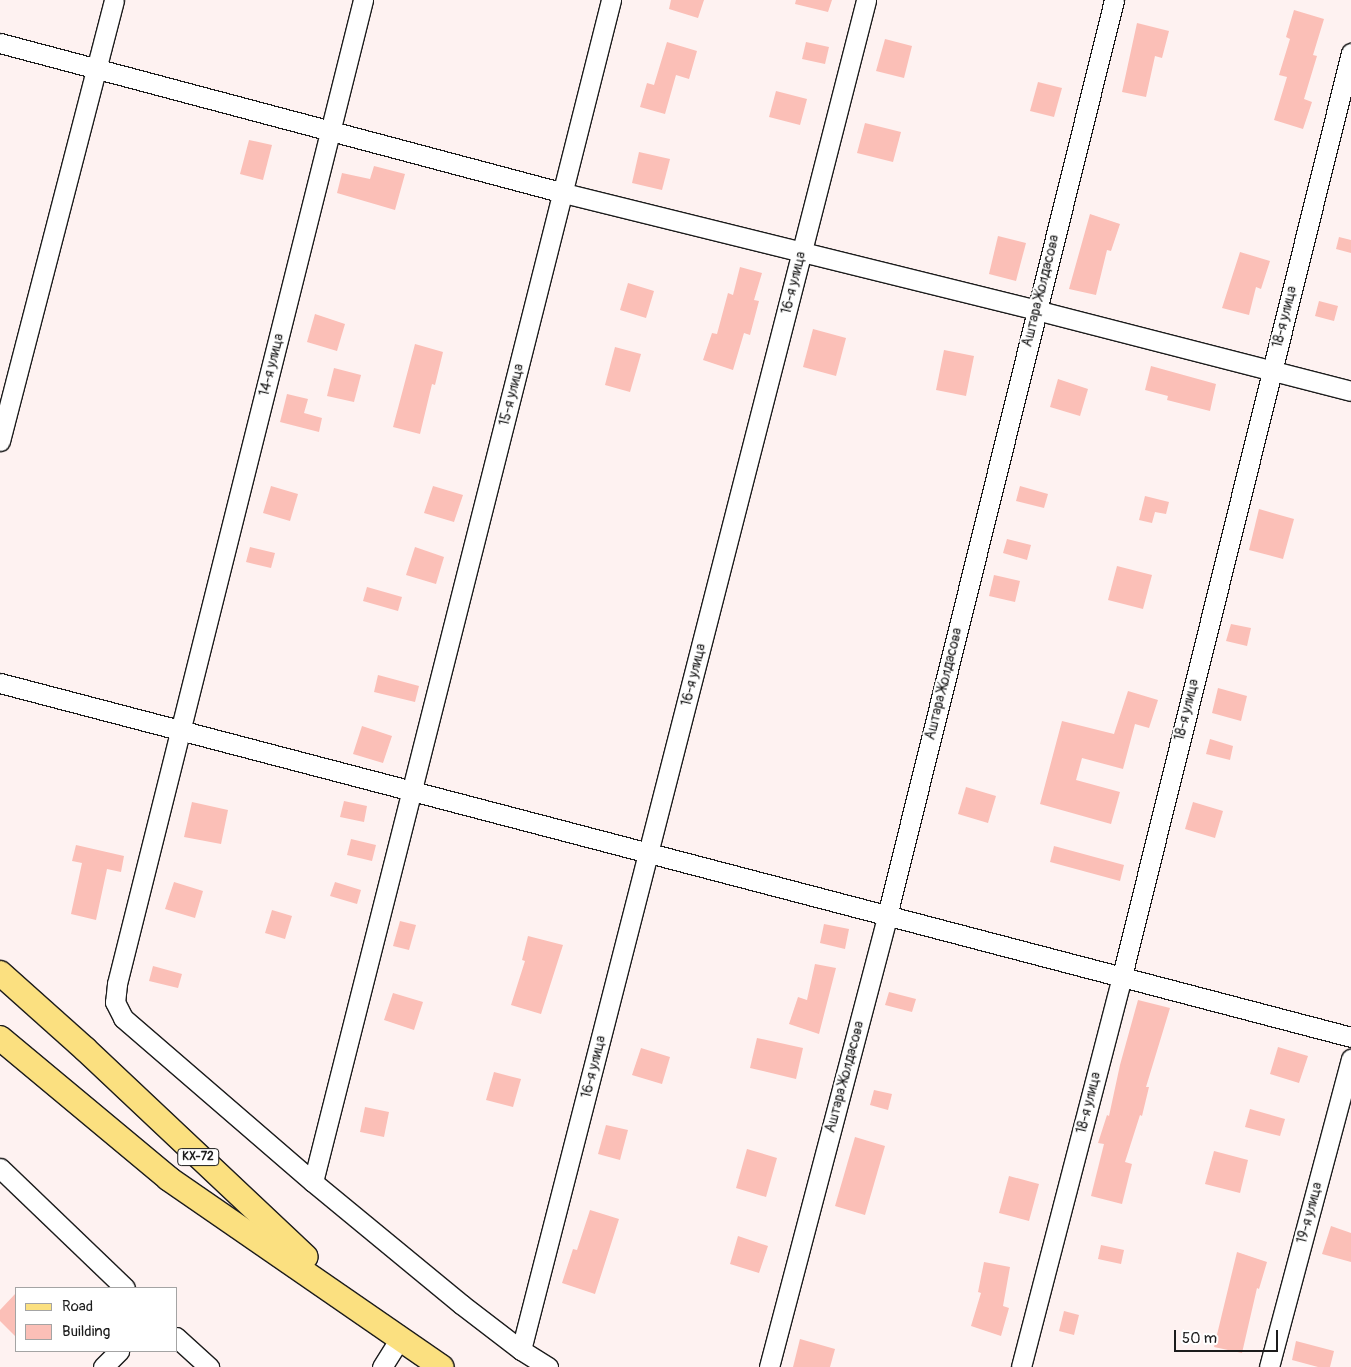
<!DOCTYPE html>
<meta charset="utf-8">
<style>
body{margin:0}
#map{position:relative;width:1351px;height:1367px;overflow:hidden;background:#fef2f1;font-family:Pangolin,sans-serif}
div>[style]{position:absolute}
.building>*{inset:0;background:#fbbfb7}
.roads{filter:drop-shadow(1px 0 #1c1c1c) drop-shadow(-1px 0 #1c1c1c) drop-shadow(0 1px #1c1c1c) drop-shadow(0 -1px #1c1c1c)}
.minor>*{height:19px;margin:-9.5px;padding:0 9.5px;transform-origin:9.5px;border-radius:9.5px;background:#fff}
.major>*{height:24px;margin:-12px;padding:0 12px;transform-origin:12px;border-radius:12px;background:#fbe080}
span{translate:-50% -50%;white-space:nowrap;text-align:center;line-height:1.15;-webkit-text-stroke:4px #fff;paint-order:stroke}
.shield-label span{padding:1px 4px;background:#fff;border:1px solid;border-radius:4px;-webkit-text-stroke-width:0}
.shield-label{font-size:12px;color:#1c1c1c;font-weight:700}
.street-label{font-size:14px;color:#1c1c1c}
.legend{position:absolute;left:15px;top:1287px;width:162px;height:65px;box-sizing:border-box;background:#fff;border:1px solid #a4a4a4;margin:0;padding:6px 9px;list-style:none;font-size:15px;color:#1c1c1c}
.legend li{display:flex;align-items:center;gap:10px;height:25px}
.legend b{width:25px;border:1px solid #a4a4a4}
.scale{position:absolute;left:1174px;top:1330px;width:104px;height:22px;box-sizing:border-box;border:2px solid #1c1c1c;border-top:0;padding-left:6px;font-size:15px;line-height:18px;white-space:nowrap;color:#1c1c1c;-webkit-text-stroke:4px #fff;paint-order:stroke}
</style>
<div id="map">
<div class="building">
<div style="clip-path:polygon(671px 0,704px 0,698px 18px,669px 9px)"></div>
<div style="clip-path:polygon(796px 0,832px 0,828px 12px,795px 4px)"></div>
<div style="clip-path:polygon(1294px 10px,1324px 19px,1313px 55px,1317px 56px,1304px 99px,1312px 102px,1303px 129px,1274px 120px,1287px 77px,1279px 75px,1290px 39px,1286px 37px)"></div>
<div style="clip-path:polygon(1137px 23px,1169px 31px,1162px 58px,1155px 56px,1146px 97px,1122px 92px)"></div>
<div style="clip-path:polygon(885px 39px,912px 46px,904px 78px,876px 71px)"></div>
<div style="clip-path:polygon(667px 42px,697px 51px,689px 79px,676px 75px,665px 114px,640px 107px,647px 83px,654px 85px)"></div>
<div style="clip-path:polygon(806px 42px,829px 47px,825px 64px,802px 59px)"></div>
<div style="clip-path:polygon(1038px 82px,1062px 88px,1054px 117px,1030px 111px)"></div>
<div style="clip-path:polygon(776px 91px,807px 99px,800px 125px,769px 117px)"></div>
<div style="clip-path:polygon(865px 123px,901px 132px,893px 162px,857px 153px)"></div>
<div style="clip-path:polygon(249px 140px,272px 145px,263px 180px,240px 174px)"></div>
<div style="clip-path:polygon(639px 152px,670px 159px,662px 190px,632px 183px)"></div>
<div style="clip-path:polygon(374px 166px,405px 174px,395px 210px,337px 193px,342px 173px,370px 179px)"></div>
<div style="clip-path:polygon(1090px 214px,1120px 224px,1111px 251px,1107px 250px,1096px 295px,1069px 289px)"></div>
<div style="clip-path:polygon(998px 236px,1026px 243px,1016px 281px,989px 274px)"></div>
<div style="clip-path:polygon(1339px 237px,1351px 240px,1351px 253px,1336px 249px)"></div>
<div style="clip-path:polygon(1240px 252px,1270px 261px,1261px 289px,1256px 287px,1249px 315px,1222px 308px)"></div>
<div style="clip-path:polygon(740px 267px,762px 273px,754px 300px,759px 301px,750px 335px,744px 333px,733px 370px,703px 360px,712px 333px,717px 334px,728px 293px,733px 295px)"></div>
<div style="clip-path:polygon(628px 283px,654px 291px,646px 318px,620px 310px)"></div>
<div style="clip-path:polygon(1319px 301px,1338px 306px,1334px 321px,1315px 316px)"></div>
<div style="clip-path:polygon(315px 314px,345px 324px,337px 351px,307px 342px)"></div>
<div style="clip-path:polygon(813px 329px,846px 338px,836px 376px,803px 367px)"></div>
<div style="clip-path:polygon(415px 344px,443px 352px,435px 385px,432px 384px,420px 434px,393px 427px)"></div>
<div style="clip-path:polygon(615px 347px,641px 354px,630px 392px,605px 385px)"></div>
<div style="clip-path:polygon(944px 350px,974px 356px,966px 396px,936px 390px)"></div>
<div style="clip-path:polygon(1151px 366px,1216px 384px,1210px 411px,1167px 400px,1168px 396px,1145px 390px)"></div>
<div style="clip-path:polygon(334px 368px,361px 375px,354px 402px,327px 396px)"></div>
<div style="clip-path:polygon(1058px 379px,1088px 389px,1080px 416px,1050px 407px)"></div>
<div style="clip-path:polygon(287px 394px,308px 399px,304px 413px,322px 418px,319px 432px,280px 422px)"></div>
<div style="clip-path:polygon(271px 486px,298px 494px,290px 521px,263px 513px)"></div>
<div style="clip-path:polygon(433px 486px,463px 495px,454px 522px,424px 513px)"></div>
<div style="clip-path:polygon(1020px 486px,1048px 494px,1044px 508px,1016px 501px)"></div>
<div style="clip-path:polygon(1145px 496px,1169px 502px,1166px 514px,1155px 512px,1152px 523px,1139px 520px)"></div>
<div style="clip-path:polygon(1259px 509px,1294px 519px,1283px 559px,1249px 550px)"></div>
<div style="clip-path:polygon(1007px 539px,1031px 545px,1027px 560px,1003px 553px)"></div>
<div style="clip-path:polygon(250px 547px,275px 553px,271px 568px,246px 562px)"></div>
<div style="clip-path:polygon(415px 547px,444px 557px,436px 584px,406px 575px)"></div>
<div style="clip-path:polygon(1117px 566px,1152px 575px,1143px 609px,1108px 600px)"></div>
<div style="clip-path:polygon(994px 575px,1020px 581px,1015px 602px,989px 596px)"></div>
<div style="clip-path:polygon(367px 587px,402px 597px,398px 611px,363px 601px)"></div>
<div style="clip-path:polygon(1231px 624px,1251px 628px,1247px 646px,1226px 641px)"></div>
<div style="clip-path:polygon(378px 675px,419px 686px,415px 702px,374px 692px)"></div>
<div style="clip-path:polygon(1218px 688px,1247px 696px,1241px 721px,1212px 713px)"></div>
<div style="clip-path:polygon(1128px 691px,1158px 700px,1149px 728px,1135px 724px,1123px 769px,1082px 758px,1076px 780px,1120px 792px,1111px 824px,1040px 804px,1062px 721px,1114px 734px)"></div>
<div style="clip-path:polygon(362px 726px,392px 736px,383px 763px,353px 754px)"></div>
<div style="clip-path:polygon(1210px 739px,1233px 746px,1230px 760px,1206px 754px)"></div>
<div style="clip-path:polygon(966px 787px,996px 796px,988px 823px,958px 814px)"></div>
<div style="clip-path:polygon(344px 801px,367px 806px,364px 822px,340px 817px)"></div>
<div style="clip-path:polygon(192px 802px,228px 810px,221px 844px,184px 837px)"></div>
<div style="clip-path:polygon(1193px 802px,1223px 811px,1215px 838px,1185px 829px)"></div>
<div style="clip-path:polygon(351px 839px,376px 845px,372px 861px,347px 855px)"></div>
<div style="clip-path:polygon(76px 845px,124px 856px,121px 872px,107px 869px,96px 920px,71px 914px,82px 863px,72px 861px)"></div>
<div style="clip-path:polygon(1054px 846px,1124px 865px,1120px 881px,1050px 862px)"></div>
<div style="clip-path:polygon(174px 882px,203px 891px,195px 918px,165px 909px)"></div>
<div style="clip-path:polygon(335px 882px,361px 890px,357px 904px,330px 896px)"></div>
<div style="clip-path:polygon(272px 910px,292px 916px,285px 939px,265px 933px)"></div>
<div style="clip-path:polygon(400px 921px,416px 925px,409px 950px,393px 946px)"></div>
<div style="clip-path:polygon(824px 924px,849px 929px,845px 949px,820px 943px)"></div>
<div style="clip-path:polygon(528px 936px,563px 945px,541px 1014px,511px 1005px,525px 961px,522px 960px)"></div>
<div style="clip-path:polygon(815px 964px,836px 968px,819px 1034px,789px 1024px,798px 997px,807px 1000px)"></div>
<div style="clip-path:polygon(153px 966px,182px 974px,178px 988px,149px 981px)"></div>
<div style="clip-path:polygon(889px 992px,916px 999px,912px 1012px,885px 1005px)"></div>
<div style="clip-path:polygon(393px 993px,423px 1002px,414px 1030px,384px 1020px)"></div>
<div style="clip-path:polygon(1138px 1000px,1170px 1008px,1146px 1087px,1149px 1087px,1142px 1116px,1140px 1115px,1125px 1162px,1132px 1164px,1122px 1204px,1091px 1196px,1104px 1144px,1098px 1143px,1107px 1115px,1109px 1116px,1120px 1065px)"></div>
<div style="clip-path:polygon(757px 1038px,803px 1048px,796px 1079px,750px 1068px)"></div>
<div style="clip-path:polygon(1278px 1047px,1308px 1056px,1299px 1083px,1270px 1074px)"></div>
<div style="clip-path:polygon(641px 1048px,670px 1057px,662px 1084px,632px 1075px)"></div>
<div style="clip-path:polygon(494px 1072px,521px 1079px,513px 1107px,486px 1100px)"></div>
<div style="clip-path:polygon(874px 1090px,892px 1094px,888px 1110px,870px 1105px)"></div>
<div style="clip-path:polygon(365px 1107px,389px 1112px,384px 1137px,360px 1132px)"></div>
<div style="clip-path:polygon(1250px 1109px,1285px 1119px,1280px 1136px,1245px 1127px)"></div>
<div style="clip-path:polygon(606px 1125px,628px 1130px,620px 1160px,598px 1154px)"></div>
<div style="clip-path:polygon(855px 1137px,885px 1146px,865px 1215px,835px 1206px)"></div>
<div style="clip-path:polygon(747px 1149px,777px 1158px,766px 1197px,736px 1188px)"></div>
<div style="clip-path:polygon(1214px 1151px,1248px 1160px,1240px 1193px,1205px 1184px)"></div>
<div style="clip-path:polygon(1009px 1176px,1039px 1184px,1029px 1221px,999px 1213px)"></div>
<div style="clip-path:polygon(590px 1210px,619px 1219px,595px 1294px,562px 1283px,573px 1249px,577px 1250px)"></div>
<div style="clip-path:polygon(1331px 1226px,1351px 1233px,1351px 1262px,1322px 1254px)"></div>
<div style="clip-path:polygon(738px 1236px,768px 1246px,759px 1273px,730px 1264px)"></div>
<div style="clip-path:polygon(1101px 1245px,1124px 1250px,1121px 1264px,1098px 1259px)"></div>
<div style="clip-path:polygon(1237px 1252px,1267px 1262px,1259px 1289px,1257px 1288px,1242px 1353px,1214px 1347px)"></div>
<div style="clip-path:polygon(984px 1262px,1010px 1267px,1003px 1306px,1009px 1308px,1001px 1336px,971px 1326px,981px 1293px,978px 1292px)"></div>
<div style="clip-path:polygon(16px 1293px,16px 1337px,0 1321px,0 1310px)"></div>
<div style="clip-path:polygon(1064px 1311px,1079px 1315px,1074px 1335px,1059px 1331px)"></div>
<div style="clip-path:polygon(800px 1339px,835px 1349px,830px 1367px,793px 1367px)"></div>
<div style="clip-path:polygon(1296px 1341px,1334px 1351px,1330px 1367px,1318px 1367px,1292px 1360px)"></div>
</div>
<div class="roads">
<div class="minor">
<div style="left:363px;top:0;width:1014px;rotate:104.04deg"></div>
<div style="left:117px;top:984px;width:18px;rotate:96deg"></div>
<div style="left:115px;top:1002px;width:18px;rotate:63deg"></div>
<div style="left:123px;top:1018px;width:251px;rotate:40.8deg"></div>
<div style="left:313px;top:1182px;width:192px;rotate:39.5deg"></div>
<div style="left:461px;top:1304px;width:76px;rotate:37.5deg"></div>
<div style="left:521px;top:1350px;width:32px;rotate:32deg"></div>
<div style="left:0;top:43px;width:584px;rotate:14.89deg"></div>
<div style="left:564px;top:193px;width:486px;rotate:13.9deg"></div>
<div style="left:1036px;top:310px;width:325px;rotate:14.4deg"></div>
<div style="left:0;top:441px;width:455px;rotate:-75.5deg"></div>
<div style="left:0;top:683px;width:1397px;rotate:14.68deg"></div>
<div style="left:0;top:1168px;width:173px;rotate:43.8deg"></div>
<div style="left:313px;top:1182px;width:1219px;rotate:-75.85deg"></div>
<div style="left:176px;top:1337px;width:45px;rotate:42.3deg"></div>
<div style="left:521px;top:1350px;width:1393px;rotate:-75.66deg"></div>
<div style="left:103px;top:1367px;width:23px;rotate:-45deg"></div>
<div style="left:382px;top:1367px;width:34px;rotate:-58deg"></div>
<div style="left:769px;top:1367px;width:466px;rotate:-75.3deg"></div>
<div style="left:887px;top:916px;width:944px;rotate:-76.08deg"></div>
<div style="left:1021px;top:1367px;width:404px;rotate:-75.5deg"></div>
<div style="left:1122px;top:976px;width:951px;rotate:-76.07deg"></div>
<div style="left:1269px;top:1367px;width:319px;rotate:-75.1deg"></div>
</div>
<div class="major">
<div style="left:0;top:973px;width:114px;rotate:41.8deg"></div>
<div style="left:85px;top:1049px;width:303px;rotate:43.3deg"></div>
<div style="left:0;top:1038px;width:220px;rotate:39.8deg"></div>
<div style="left:169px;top:1179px;width:331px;rotate:34.6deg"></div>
</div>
</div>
<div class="shield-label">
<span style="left:198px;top:1157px">КХ-72</span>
</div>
<div class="street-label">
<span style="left:794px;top:283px;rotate:-76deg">16-я улица</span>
<span style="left:1041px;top:291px;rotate:-76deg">Аштара Жолдасова</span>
<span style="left:1285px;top:317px;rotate:-76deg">18-я улица</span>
<span style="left:272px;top:365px;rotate:-76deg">14-я улица</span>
<span style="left:512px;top:395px;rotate:-76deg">15-я улица</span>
<span style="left:694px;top:675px;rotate:-76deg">16-я улица</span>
<span style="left:944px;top:684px;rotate:-76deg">Аштара Жолдасова</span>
<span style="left:1187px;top:710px;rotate:-76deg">18-я улица</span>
<span style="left:594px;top:1067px;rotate:-76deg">16-я улица</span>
<span style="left:845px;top:1077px;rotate:-75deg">Аштара Жолдасова</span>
<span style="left:1089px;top:1103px;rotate:-76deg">18-я улица</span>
<span style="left:1310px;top:1213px;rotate:-75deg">19-я улица</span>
</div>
<ul class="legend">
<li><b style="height:6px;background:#fbe080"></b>Road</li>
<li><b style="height:14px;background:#fbbfb7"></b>Building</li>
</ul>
<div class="scale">50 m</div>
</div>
